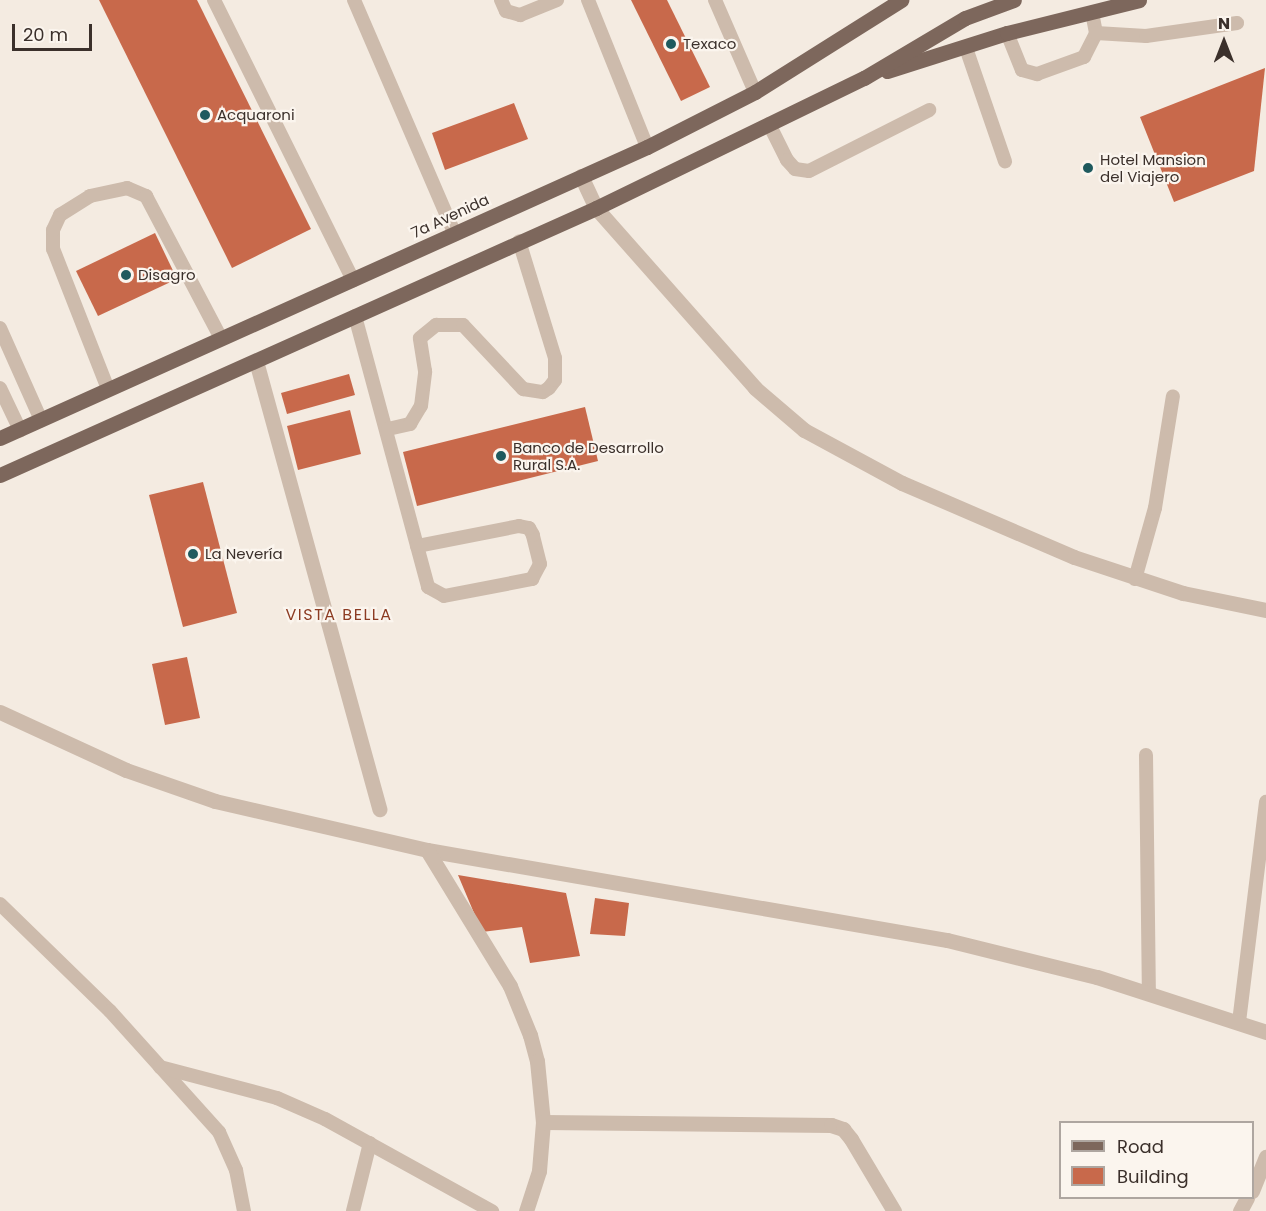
<!DOCTYPE html>
<meta charset="utf-8">
<style>
body{margin:0}
#map{position:relative;width:1266px;height:1211px;overflow:hidden;background:#f4ebe1;font-family:Poppins,sans-serif}
div>[style]{position:absolute}
.building>*{inset:0;background:#c8694b}
.lane>*{height:14px;margin:-7px;padding:0 7px;transform-origin:7px;border-radius:7px;background:#cdbbac}
.street>*{height:15px;margin:-7.5px;padding:0 7.5px;transform-origin:7.5px;border-radius:7.5px;background:#cdbbac}
.primary>*{height:15px;margin:-7.5px;padding:0 7.5px;transform-origin:7.5px;border-radius:7.5px;background:#7d675c}
.dots>*{width:16px;height:16px;translate:-50% -50%;box-sizing:border-box;border:3px solid #fbf5ee;border-radius:50%}
span{translate:-50% -50%;white-space:nowrap;text-align:center;line-height:1.15;-webkit-text-stroke:4.5px #fbf5ee;paint-order:stroke}
.poi-label{font-size:15px;color:#3b302b}
.left{translate:0 -50%;text-align:left}
.street-label{font-size:15px;color:#3b302b}
.neighbourhood-label{font-size:16px;color:#8c3b22;letter-spacing:1.5px}
.legend{position:absolute;left:1059px;top:1121px;width:195px;height:78px;box-sizing:border-box;background:#fbf5ee;border:2px solid #aea6a0;margin:0;padding:8px 10px;list-style:none;font-size:18px;color:#3b302b}
.legend li{display:flex;align-items:center;gap:12px;height:30px}
.legend b{width:30px;border:2px solid #aea6a0}
.north{position:absolute;left:1194px;top:12px;width:60px;height:60px;-webkit-text-stroke:4px #fbf5ee;paint-order:stroke;rotate:0deg;font-size:16px;font-weight:700;line-height:24px;text-align:center;color:#3b302b}
.north::after{content:'';display:block;margin:auto;width:21px;height:27px;background:#3b302b;clip-path:polygon(50% 0,100% 100%,50% 72%,0 100%)}
.scale{position:absolute;left:12px;top:24px;width:80px;height:27px;box-sizing:border-box;border:3px solid #3b302b;border-top:0;padding-left:8px;font-size:18px;line-height:21px;white-space:nowrap;color:#3b302b;-webkit-text-stroke:4px #fbf5ee;paint-order:stroke}
</style>
<div id="map">
<div class="building">
<div style="clip-path:polygon(99px 0,197px 0,311px 229px,232px 268px)"></div>
<div style="clip-path:polygon(631px 0,667px 0,710px 87px,681px 101px)"></div>
<div style="clip-path:polygon(1265px 68px,1254px 171px,1174px 202px,1140px 117px)"></div>
<div style="clip-path:polygon(514px 103px,528px 139px,445px 170px,432px 133px)"></div>
<div style="clip-path:polygon(155px 233px,177px 279px,98px 316px,76px 271px)"></div>
<div style="clip-path:polygon(349px 374px,355px 395px,287px 414px,281px 393px)"></div>
<div style="clip-path:polygon(585px 407px,598px 461px,417px 506px,403px 452px)"></div>
<div style="clip-path:polygon(350px 410px,361px 454px,298px 470px,287px 426px)"></div>
<div style="clip-path:polygon(203px 482px,237px 613px,183px 627px,149px 495px)"></div>
<div style="clip-path:polygon(187px 657px,200px 718px,165px 725px,152px 664px)"></div>
<div style="clip-path:polygon(458px 875px,566px 893px,580px 956px,530px 963px,522px 927px,482px 932px)"></div>
<div style="clip-path:polygon(595px 898px,629px 903px,625px 936px,590px 934px)"></div>
</div>
<div class="lane">
<div style="left:214px;top:0;width:313px;rotate:63.6deg"></div>
<div style="left:354px;top:0;width:255px;rotate:66.7deg"></div>
<div style="left:501px;top:0;width:12px;rotate:66deg"></div>
<div style="left:506px;top:11px;width:15px;rotate:16deg"></div>
<div style="left:520px;top:15px;width:40px;rotate:-22deg"></div>
<div style="left:588px;top:0;width:158px;rotate:68.1deg"></div>
<div style="left:715px;top:0;width:100px;rotate:66.5deg"></div>
<div style="left:1007px;top:33px;width:40px;rotate:68deg"></div>
<div style="left:1022px;top:70px;width:16px;rotate:15deg"></div>
<div style="left:1037px;top:74px;width:50px;rotate:-19.9deg"></div>
<div style="left:1084px;top:57px;width:27px;rotate:-63deg"></div>
<div style="left:1096px;top:33px;width:21px;rotate:-101deg"></div>
<div style="left:1096px;top:33px;width:50px;rotate:3.4deg"></div>
<div style="left:1146px;top:36px;width:92px;rotate:-8.1deg"></div>
<div style="left:966px;top:48px;width:120px;rotate:71deg"></div>
<div style="left:769px;top:124px;width:40px;rotate:63.4deg"></div>
<div style="left:787px;top:160px;width:12px;rotate:48deg"></div>
<div style="left:795px;top:169px;width:14px;rotate:8deg"></div>
<div style="left:809px;top:171px;width:135px;rotate:-26.9deg"></div>
<div style="left:355px;top:316px;width:281px;rotate:74.9deg"></div>
<div style="left:428px;top:587px;width:18px;rotate:29deg"></div>
<div style="left:444px;top:596px;width:90px;rotate:-10.9deg"></div>
<div style="left:532px;top:579px;width:17px;rotate:-62deg"></div>
<div style="left:540px;top:564px;width:30px;rotate:-104deg"></div>
<div style="left:533px;top:535px;width:8px;rotate:-120deg"></div>
<div style="left:529px;top:528px;width:10px;rotate:-169deg"></div>
<div style="left:519px;top:526px;width:104px;rotate:168.9deg"></div>
<div style="left:0;top:328px;width:101px;rotate:66deg"></div>
<div style="left:0;top:388px;width:47px;rotate:64.5deg"></div>
<div style="left:108px;top:389px;width:150px;rotate:-111.4deg"></div>
<div style="left:53px;top:249px;width:19px;rotate:-90deg"></div>
<div style="left:53px;top:230px;width:17px;rotate:-65deg"></div>
<div style="left:60px;top:215px;width:36px;rotate:-32deg"></div>
<div style="left:90px;top:196px;width:38px;rotate:-12deg"></div>
<div style="left:127px;top:188px;width:21px;rotate:23deg"></div>
<div style="left:146px;top:196px;width:161px;rotate:62.2deg"></div>
<div style="left:388px;top:429px;width:23px;rotate:-13deg"></div>
<div style="left:410px;top:424px;width:21px;rotate:-59deg"></div>
<div style="left:421px;top:406px;width:35px;rotate:-83deg"></div>
<div style="left:425px;top:371px;width:33px;rotate:-99deg"></div>
<div style="left:420px;top:338px;width:21px;rotate:-39deg"></div>
<div style="left:436px;top:325px;width:27px"></div>
<div style="left:463px;top:325px;width:88px;rotate:46.8deg"></div>
<div style="left:523px;top:389px;width:20px;rotate:9deg"></div>
<div style="left:543px;top:392px;width:7px;rotate:-34deg"></div>
<div style="left:549px;top:388px;width:10px;rotate:-53deg"></div>
<div style="left:555px;top:380px;width:22px;rotate:-90deg"></div>
<div style="left:555px;top:358px;width:122px;rotate:-107.1deg"></div>
<div style="left:1135px;top:579px;width:74px;rotate:-74.3deg"></div>
<div style="left:1155px;top:508px;width:113px;rotate:-80.9deg"></div>
<div style="left:1146px;top:755px;width:238px;rotate:89.3deg"></div>
<div style="left:0;top:904px;width:153px;rotate:44.2deg"></div>
<div style="left:110px;top:1011px;width:163px;rotate:48deg"></div>
<div style="left:219px;top:1132px;width:42px;rotate:65.9deg"></div>
<div style="left:236px;top:1170px;width:42px;rotate:79deg"></div>
<div style="left:1239px;top:1022px;width:222px;rotate:-83deg"></div>
<div style="left:160px;top:1067px;width:121px;rotate:14.8deg"></div>
<div style="left:277px;top:1098px;width:52px;rotate:23.6deg"></div>
<div style="left:325px;top:1119px;width:191px;rotate:28.9deg"></div>
<div style="left:353px;top:1211px;width:70px;rotate:-76deg"></div>
</div>
<div class="street">
<div style="left:581px;top:176px;width:35px;rotate:65deg"></div>
<div style="left:596px;top:208px;width:240px;rotate:48.5deg"></div>
<div style="left:755px;top:388px;width:65px;rotate:40.6deg"></div>
<div style="left:804px;top:430px;width:111px;rotate:28.4deg"></div>
<div style="left:902px;top:483px;width:187px;rotate:23.3deg"></div>
<div style="left:1074px;top:557px;width:115px;rotate:18.3deg"></div>
<div style="left:1183px;top:593px;width:85px;rotate:11.6deg"></div>
<div style="left:256px;top:361px;width:465px;rotate:74.6deg"></div>
<div style="left:0;top:712px;width:139px;rotate:24.7deg"></div>
<div style="left:126px;top:770px;width:94px;rotate:19.2deg"></div>
<div style="left:215px;top:801px;width:218px;rotate:13deg"></div>
<div style="left:427px;top:850px;width:528px;rotate:9.82deg"></div>
<div style="left:947px;top:940px;width:154px;rotate:13.9deg"></div>
<div style="left:1097px;top:977px;width:178px;rotate:18deg"></div>
<div style="left:427px;top:850px;width:159px;rotate:58.6deg"></div>
<div style="left:510px;top:986px;width:53px;rotate:67.8deg"></div>
<div style="left:530px;top:1035px;width:27px;rotate:75deg"></div>
<div style="left:537px;top:1061px;width:61px;rotate:84.4deg"></div>
<div style="left:543px;top:1122px;width:49px;rotate:94.7deg"></div>
<div style="left:539px;top:1171px;width:42px;rotate:108deg"></div>
<div style="left:543px;top:1122px;width:288px;rotate:0.6deg"></div>
<div style="left:831px;top:1125px;width:13px;rotate:18deg"></div>
<div style="left:843px;top:1129px;width:13px;rotate:51deg"></div>
<div style="left:851px;top:1139px;width:84px;rotate:59.2deg"></div>
<div style="left:1252px;top:1191px;width:37px;rotate:-68deg"></div>
<div style="left:1240px;top:1211px;width:15px;rotate:-62deg"></div>
</div>
<div class="primary">
<div style="left:887px;top:71px;width:126px;rotate:-17.6deg"></div>
<div style="left:1007px;top:33px;width:136px;rotate:-14deg"></div>
<div style="left:0;top:438px;width:709px;rotate:-24.22deg"></div>
<div style="left:647px;top:147px;width:121px;rotate:-27deg"></div>
<div style="left:755px;top:92px;width:173px;rotate:-32.2deg"></div>
<div style="left:0;top:475px;width:653px;rotate:-24.13deg"></div>
<div style="left:596px;top:208px;width:298px;rotate:-25.9deg"></div>
<div style="left:864px;top:78px;width:117px;rotate:-30.7deg"></div>
<div style="left:965px;top:18px;width:52px;rotate:-20.2deg"></div>
</div>
<div class="dots">
<div style="left:671px;top:44px;background:#1f5a5e"></div>
<div style="left:205px;top:115px;background:#1f5a5e"></div>
<div style="left:1088px;top:168px;background:#1f5a5e"></div>
<div style="left:126px;top:275px;background:#1f5a5e"></div>
<div style="left:501px;top:456px;background:#1f5a5e"></div>
<div style="left:193px;top:554px;background:#1f5a5e"></div>
</div>
<div class="poi-label">
<span class="left" style="left:683px;top:44px">Texaco</span>
<span class="left" style="left:217px;top:115px">Acquaroni</span>
<span class="left" style="left:1100px;top:168px">Hotel Mansion<br>del Viajero</span>
<span class="left" style="left:138px;top:275px">Disagro</span>
<span class="left" style="left:513px;top:456px">Banco de Desarrollo<br>Rural S.A.</span>
<span class="left" style="left:205px;top:554px">La Nevería</span>
</div>
<div class="street-label">
<span style="left:450px;top:216px;rotate:-25deg">7a Avenida</span>
</div>
<div class="neighbourhood-label">
<span style="left:339px;top:615px">VISTA BELLA</span>
</div>
<ul class="legend">
<li><b style="height:8px;background:#7d675c"></b>Road</li>
<li><b style="height:16px;background:#c8694b"></b>Building</li>
</ul>
<div class="north">N</div>
<div class="scale">20 m</div>
</div>
